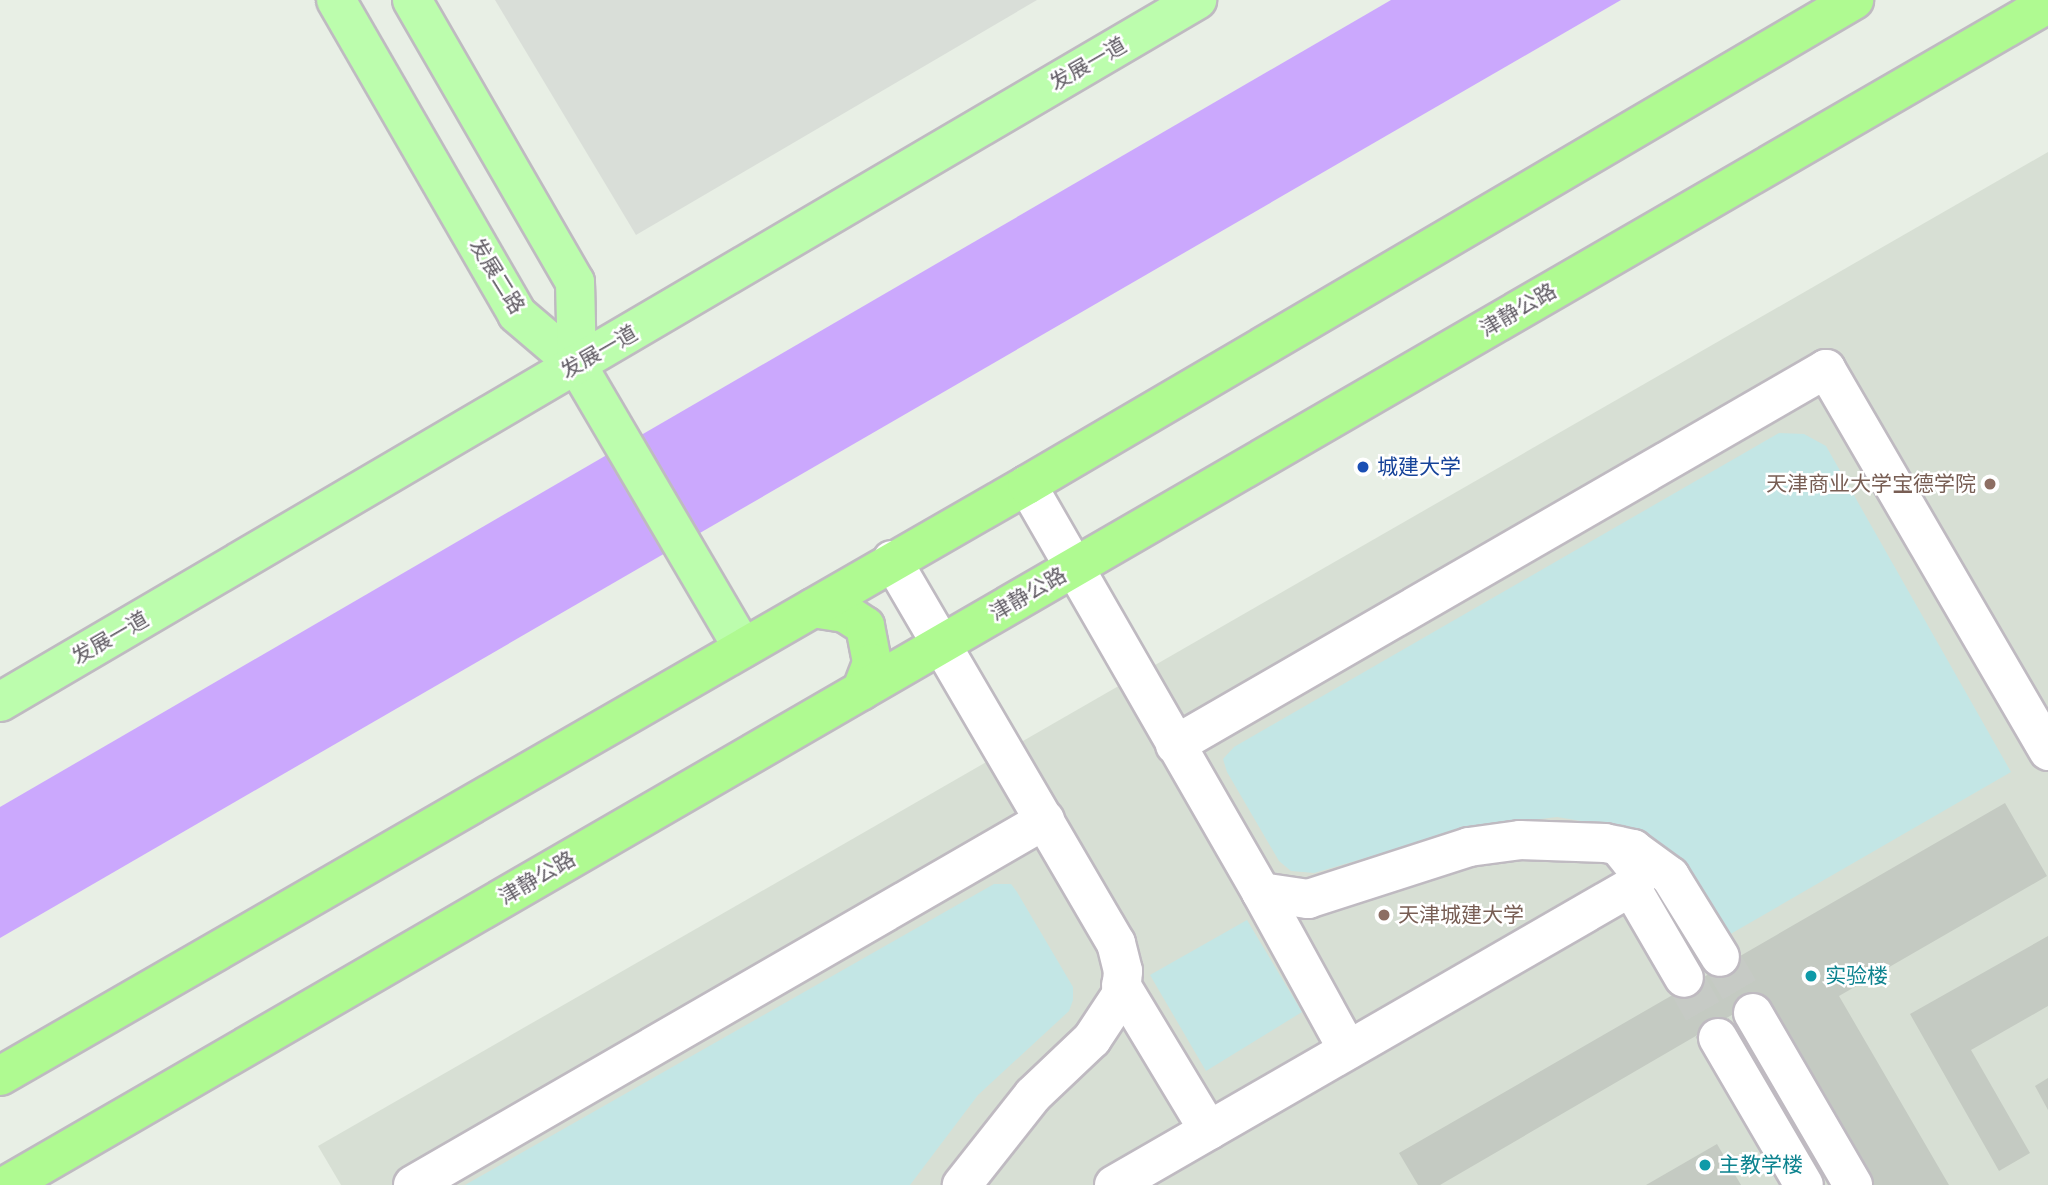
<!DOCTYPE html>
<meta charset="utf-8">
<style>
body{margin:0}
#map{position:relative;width:2048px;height:1185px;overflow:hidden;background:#e8efe5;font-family:Montserrat,"Noto Sans SC",sans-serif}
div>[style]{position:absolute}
.industrial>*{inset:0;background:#d9ded8}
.education>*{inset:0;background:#d7dfd4}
.green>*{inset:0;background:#c3e6e5}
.water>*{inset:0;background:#cba8fd}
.building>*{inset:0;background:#c4cac2}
.minor-tunnel>*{height:38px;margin-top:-19px;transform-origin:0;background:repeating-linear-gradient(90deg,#c6cac5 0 38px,transparent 0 57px)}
.roads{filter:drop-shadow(2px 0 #bfbac1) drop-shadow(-2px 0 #bfbac1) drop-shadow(0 2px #bfbac1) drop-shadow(0 -2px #bfbac1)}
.minor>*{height:38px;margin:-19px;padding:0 19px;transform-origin:19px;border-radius:19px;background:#fff}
.major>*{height:38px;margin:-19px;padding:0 19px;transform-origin:19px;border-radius:19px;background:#bcfdad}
.highway>*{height:38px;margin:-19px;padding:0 19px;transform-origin:19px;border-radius:19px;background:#affa91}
.dots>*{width:19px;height:19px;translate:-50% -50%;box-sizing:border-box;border:4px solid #fff;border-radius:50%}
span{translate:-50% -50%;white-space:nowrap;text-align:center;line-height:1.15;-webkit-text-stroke:5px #fff;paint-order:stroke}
.street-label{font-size:21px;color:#625d65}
.transit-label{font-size:21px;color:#164399}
.left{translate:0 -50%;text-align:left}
.education-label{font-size:21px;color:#785e54}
.right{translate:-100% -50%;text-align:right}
.culture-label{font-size:21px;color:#0d838f}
</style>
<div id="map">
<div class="industrial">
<div style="clip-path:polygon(495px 0,1037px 0,636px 235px)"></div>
</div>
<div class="education">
<div style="clip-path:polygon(2048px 152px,2048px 1185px,341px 1185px,318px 1146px)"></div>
</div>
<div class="green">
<div style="clip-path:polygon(1779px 433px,1804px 434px,1826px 446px,2011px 772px,1727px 936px,1630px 829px,1557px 817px,1468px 828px,1314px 873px,1291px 871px,1279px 861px,1227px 772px,1223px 759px,1234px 747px)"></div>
<div style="clip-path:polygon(994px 884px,1011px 884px,1017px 892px,1073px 987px,1073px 1000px,1069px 1011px,978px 1095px,910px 1185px,465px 1185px)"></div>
<div style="clip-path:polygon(1247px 920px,1302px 1012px,1206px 1071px,1150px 975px)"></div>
</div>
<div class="water">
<div style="clip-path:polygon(1391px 0,1621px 0,0 938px,0 807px)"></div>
</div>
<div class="building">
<div style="clip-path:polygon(2005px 803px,2047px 876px,1839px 996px,1949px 1185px,1868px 1185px,1761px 998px,1440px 1185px,1418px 1185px,1399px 1153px)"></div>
<div style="clip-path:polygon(2048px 936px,2048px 1006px,1971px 1050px,2030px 1153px,1999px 1171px,1910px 1014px)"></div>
<div style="clip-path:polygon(2048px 1078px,2048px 1110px,2035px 1086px)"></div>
<div style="clip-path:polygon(1717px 1144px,1741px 1185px,1646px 1185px)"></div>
</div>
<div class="minor-tunnel">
<div style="left:1720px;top:957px;width:65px;rotate:59.5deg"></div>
<div style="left:1684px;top:978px;width:69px;rotate:60.5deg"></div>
</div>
<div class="roads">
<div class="minor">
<div style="left:1027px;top:485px;width:469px;rotate:60.1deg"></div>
<div style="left:1261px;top:892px;width:48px;rotate:8.5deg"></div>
<div style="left:1308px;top:899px;width:169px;rotate:-17.9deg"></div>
<div style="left:1469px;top:847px;width:51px;rotate:-7.8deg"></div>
<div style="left:1520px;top:840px;width:85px;rotate:2deg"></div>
<div style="left:1605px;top:843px;width:29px;rotate:12deg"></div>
<div style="left:1633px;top:849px;width:46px;rotate:36.1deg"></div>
<div style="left:1670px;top:876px;width:95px;rotate:58.3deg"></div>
<div style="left:892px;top:560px;width:444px;rotate:59.7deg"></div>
<div style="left:1116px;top:943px;width:29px;rotate:76deg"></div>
<div style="left:1123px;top:971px;width:24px;rotate:95deg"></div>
<div style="left:1121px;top:995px;width:53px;rotate:123.4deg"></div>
<div style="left:1092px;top:1039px;width:81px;rotate:136.5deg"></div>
<div style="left:1033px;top:1095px;width:115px;rotate:128.3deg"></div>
<div style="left:1175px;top:745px;width:752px;rotate:-30.01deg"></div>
<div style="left:1826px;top:369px;width:442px;rotate:59.8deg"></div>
<div style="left:1631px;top:887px;width:105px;rotate:59.8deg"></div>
<div style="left:1261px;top:892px;width:180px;rotate:61.2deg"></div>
<div style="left:1121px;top:985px;width:170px;rotate:58.9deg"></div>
<div style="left:1753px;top:1013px;width:199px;rotate:59.8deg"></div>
<div style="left:1718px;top:1038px;width:170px;rotate:59.7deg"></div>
<div style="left:413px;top:1185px;width:730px;rotate:-30.01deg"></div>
<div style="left:1114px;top:1185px;width:597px;rotate:-29.96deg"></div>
<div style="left:1631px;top:887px;width:16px;rotate:-52deg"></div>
<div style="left:1641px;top:874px;width:36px;rotate:-129deg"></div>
</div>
<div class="major">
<div style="left:336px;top:0;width:362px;rotate:60deg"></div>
<div style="left:517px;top:314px;width:79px;rotate:40.4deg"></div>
<div style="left:577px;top:365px;width:328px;rotate:59.6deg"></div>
<div style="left:412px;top:0;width:326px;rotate:60deg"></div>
<div style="left:575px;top:282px;width:83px;rotate:88.6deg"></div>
<div style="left:0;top:702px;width:1388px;rotate:-30.39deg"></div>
</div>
<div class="highway">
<div style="left:813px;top:608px;width:32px;rotate:9deg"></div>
<div style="left:845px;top:613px;width:24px;rotate:33deg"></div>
<div style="left:865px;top:626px;width:38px;rotate:79deg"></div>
<div style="left:872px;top:663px;width:30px;rotate:111deg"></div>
<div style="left:0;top:1076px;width:1185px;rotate:-29.92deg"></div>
<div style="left:1027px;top:485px;width:959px;rotate:-30.39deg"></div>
<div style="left:7px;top:1185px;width:2358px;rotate:-30.06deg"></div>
</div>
</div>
<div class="dots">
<div style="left:1363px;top:467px;background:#1a4fb4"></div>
<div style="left:1990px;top:484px;background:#8d6e63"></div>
<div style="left:1384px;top:915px;background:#8d6e63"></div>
<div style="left:1811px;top:976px;background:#0f9aa8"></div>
<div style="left:1705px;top:1165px;background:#0f9aa8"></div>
</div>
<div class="street-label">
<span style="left:1088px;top:64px;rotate:-30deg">发展一道</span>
<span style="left:497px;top:276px;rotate:58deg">发展二路</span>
<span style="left:1518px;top:310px;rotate:-30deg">津静公路</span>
<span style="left:599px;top:352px;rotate:-30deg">发展一道</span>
<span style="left:1028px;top:594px;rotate:-30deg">津静公路</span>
<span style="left:110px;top:638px;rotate:-30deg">发展一道</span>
<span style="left:537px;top:878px;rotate:-30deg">津静公路</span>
</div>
<div class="transit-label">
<span class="left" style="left:1377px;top:467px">城建大学</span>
</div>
<div class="education-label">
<span class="right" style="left:1976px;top:484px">天津商业大学宝德学院</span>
<span class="left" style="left:1398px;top:915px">天津城建大学</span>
</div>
<div class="culture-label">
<span class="left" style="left:1825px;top:976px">实验楼</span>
<span class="left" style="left:1719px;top:1165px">主教学楼</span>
</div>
</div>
